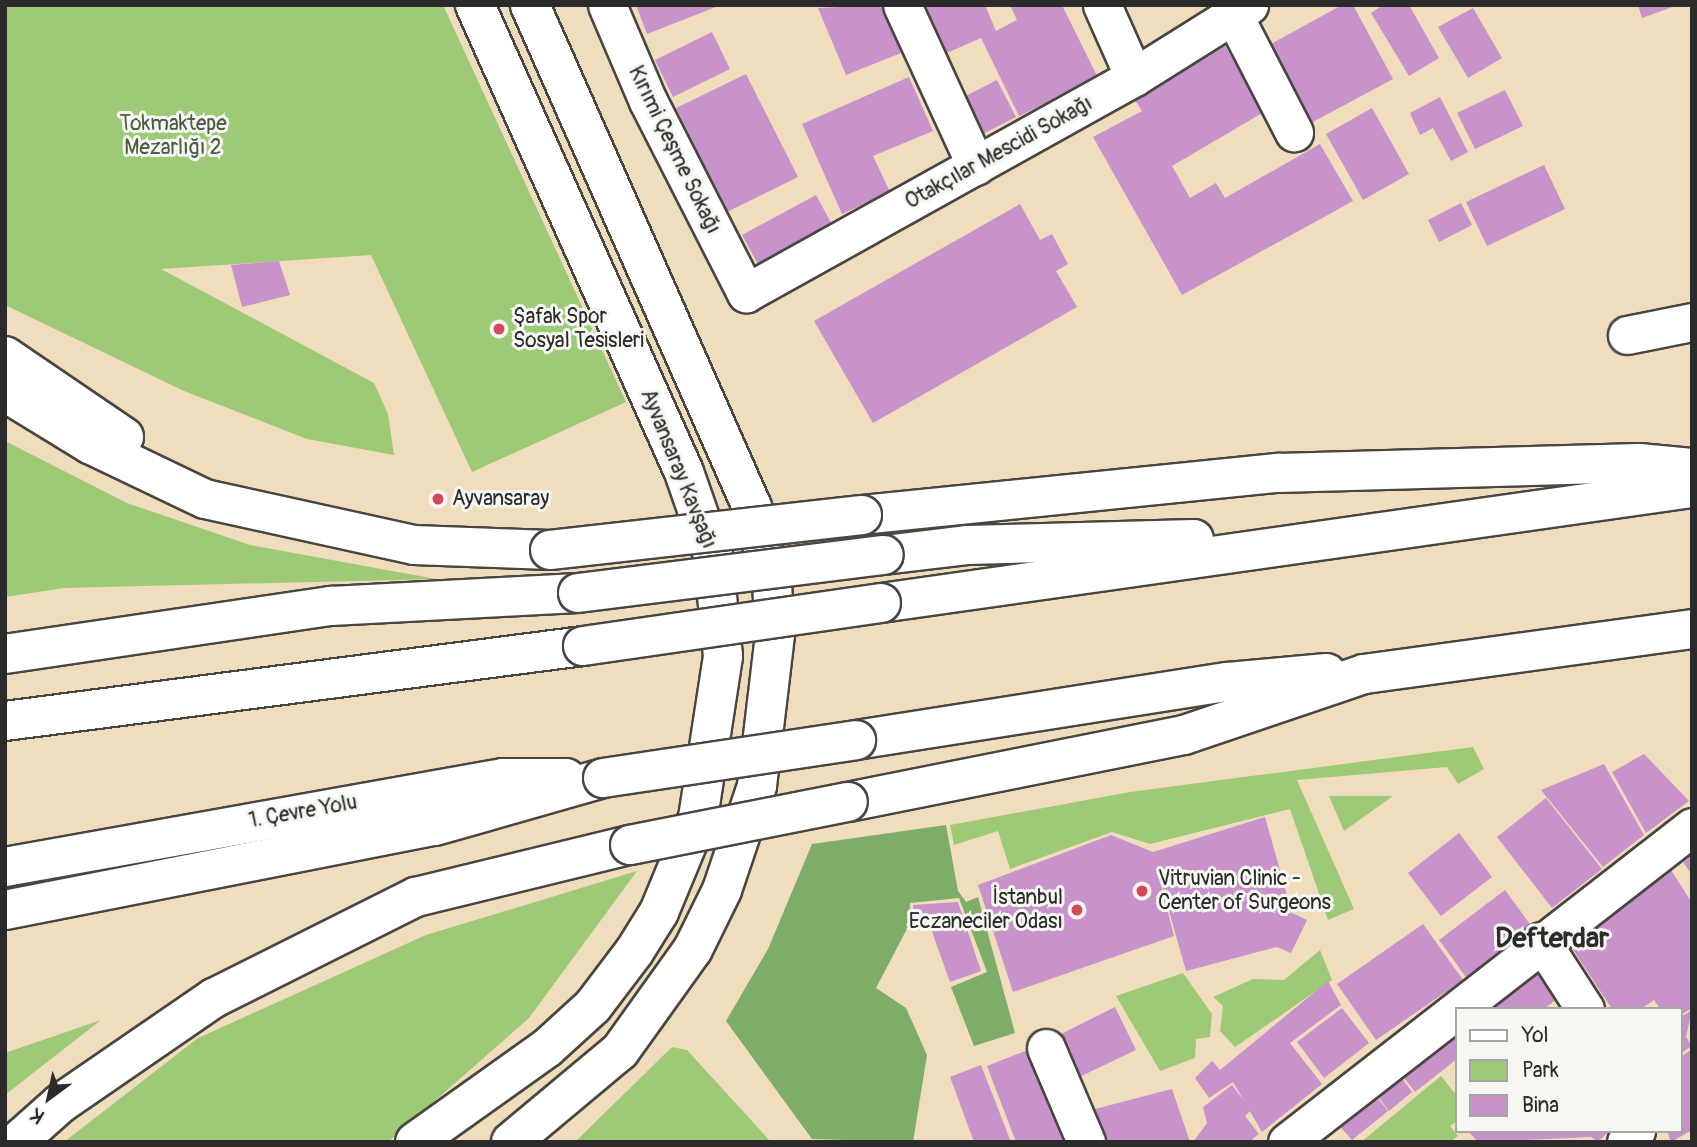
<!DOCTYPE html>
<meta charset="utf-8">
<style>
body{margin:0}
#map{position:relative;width:1697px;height:1147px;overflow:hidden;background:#f0ddbe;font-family:Pangolin,sans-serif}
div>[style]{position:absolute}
.green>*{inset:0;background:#9ec976}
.forest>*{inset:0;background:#7ead67}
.building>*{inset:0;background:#c892cb}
.roads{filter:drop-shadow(2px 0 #494641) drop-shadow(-2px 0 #494641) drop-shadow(0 2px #494641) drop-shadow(0 -2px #494641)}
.street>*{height:37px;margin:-18.5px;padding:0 18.5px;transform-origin:18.5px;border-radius:18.5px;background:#fff}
.secondary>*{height:38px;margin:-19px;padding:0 19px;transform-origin:19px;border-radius:19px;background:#fff}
.highway>*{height:38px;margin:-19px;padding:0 19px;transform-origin:19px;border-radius:19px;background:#fff}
.bridges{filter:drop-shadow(2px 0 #494641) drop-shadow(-2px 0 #494641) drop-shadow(0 2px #494641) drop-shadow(0 -2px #494641)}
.highway-bridge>*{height:38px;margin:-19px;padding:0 19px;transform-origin:19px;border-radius:19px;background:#fff}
.dots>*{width:19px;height:19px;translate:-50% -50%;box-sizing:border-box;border:4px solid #f6f6f2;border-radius:50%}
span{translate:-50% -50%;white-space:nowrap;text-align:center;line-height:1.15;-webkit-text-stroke:6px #f6f6f2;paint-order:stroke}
.park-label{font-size:21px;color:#4e5a42}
.street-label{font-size:21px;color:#2b2b2b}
.poi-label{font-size:21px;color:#2b2b2b}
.left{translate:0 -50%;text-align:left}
.right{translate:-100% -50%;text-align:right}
.district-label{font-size:28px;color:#2b2b2b;font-weight:700}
.frame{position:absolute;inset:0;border:7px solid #2b2b2b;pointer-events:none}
.legend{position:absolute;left:1455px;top:1007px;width:228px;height:126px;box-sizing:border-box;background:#f6f6f2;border:2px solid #a5a5a2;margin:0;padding:9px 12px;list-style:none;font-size:21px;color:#2b2b2b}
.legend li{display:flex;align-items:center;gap:14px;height:35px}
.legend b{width:35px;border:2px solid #a5a5a2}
.north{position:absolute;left:14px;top:1063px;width:70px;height:70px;-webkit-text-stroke:5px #f6f6f2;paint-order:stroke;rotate:213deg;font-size:19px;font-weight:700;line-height:28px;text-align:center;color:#2b2b2b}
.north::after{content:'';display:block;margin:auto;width:24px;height:32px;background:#2b2b2b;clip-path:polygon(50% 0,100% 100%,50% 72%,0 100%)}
</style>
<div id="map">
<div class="green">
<div style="clip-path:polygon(5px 5px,443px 5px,626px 402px,472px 472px,371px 255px,161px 269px,374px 383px,388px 414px,394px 455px,307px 439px,184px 391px,5px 305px)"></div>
<div style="clip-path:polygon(5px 441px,127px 503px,250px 545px,436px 579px,64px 588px,5px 597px)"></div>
<div style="clip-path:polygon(1473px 747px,1484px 769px,1458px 784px,1447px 767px,1297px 780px,1354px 909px,1328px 920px,1290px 809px,1150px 844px,1112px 832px,1010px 869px,998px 831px,954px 845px,950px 825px,1130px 792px)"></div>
<div style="clip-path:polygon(1329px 796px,1393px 796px,1344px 831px)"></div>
<div style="clip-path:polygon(637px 871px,529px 1018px,388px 1142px,64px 1142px,198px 1038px,426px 935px)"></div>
<div style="clip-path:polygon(1320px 950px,1332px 980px,1235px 1047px,1220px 1031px,1223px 1006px,1213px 997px,1253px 979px,1284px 980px)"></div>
<div style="clip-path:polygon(1183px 973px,1212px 1014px,1210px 1037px,1196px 1039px,1195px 1058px,1160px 1071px,1116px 996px)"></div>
<div style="clip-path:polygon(101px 1020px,5px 1095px,5px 1053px)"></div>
<div style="clip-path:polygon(672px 1047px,687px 1050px,771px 1142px,575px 1142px)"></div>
<div style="clip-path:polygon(1441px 1076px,1457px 1096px,1457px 1121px,1450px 1126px,1458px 1136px,1450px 1142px,1361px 1142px)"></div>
</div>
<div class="forest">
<div style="clip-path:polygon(946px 825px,958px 891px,966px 902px,978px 897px,1015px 1033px,974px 1046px,951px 987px,987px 972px,959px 898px,910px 903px,909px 925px,876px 988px,906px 1008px,927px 1055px,913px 1142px,812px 1139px,726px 1021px,768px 949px,812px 844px)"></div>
</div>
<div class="building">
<div style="clip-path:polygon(636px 5px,721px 5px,647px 34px)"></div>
<div style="clip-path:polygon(882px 5px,901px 53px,846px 75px,818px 8px)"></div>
<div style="clip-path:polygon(929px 5px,985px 5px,996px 31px,1017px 20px,1010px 5px,1062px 5px,1098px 78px,1019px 116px,981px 38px,933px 59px,913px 12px)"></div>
<div style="clip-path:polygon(1342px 5px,1353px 5px,1393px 79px,1311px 123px,1269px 45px)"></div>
<div style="clip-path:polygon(1383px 5px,1409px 5px,1439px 58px,1409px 76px,1371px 13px)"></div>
<div style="clip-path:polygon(1638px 5px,1675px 5px,1675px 6px,1642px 18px)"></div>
<div style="clip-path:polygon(1473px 8px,1502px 58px,1468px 78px,1438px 27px)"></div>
<div style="clip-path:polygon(712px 32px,730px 69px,673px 97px,655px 60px)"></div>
<div style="clip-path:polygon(1225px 46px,1264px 112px,1172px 166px,1190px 198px,1216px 183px,1225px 198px,1320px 144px,1353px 201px,1182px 295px,1093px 137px,1142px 111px,1135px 100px)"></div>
<div style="clip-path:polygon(746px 74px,798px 177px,727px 212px,676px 108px)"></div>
<div style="clip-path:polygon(909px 77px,933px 131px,873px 156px,890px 192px,842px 214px,802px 124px)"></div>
<div style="clip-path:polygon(997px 80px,1016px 117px,971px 140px,952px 103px)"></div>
<div style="clip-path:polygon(1505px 90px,1523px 126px,1475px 149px,1457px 113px)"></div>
<div style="clip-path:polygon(1440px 97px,1468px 152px,1451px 161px,1433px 128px,1420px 135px,1410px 113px)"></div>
<div style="clip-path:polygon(1372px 108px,1409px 174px,1363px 200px,1326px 134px)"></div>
<div style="clip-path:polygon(1544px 165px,1565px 209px,1487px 246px,1466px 202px)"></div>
<div style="clip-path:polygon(816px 195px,834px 228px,760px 268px,742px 235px)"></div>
<div style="clip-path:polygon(1461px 203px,1472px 225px,1439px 242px,1428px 220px)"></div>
<div style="clip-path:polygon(1020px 204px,1040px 240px,1052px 234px,1068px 264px,1056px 271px,1077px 307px,873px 423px,814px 321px)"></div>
<div style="clip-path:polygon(279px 261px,290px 295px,242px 307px,231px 265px)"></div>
<div style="clip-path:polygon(1644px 754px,1689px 801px,1646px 833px,1612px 772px)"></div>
<div style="clip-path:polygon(1604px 764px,1644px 835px,1603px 867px,1541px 790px)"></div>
<div style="clip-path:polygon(1546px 798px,1602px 869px,1552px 908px,1497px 837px)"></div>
<div style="clip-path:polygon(1265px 817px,1292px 913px,1307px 920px,1291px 953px,1277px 947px,1186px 971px,1156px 865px,1174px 936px,1013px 992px,978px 885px,1111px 835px,1153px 852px)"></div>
<div style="clip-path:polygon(1459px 833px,1492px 877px,1441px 916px,1408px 873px)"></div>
<div style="clip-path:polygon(1692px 855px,1692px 875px,1683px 862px)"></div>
<div style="clip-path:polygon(1671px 870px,1692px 903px,1692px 1008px,1681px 1015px,1681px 1009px,1660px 1009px,1654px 1000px,1641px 1009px,1612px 1009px,1570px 945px)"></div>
<div style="clip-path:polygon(1505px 890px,1532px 927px,1466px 977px,1439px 940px)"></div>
<div style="clip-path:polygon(958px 902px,981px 971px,950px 982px,931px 929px,914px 930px,913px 905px)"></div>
<div style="clip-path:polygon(1423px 924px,1463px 980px,1376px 1040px,1337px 984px)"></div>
<div style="clip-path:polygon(1535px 971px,1557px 999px,1544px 1009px,1487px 1009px)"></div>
<div style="clip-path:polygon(1328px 981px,1341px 1005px,1290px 1043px,1322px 1084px,1262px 1132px,1233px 1082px,1209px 1098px,1195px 1078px,1212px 1061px,1220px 1070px)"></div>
<div style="clip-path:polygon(1115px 1007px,1136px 1050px,1073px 1080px,1053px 1038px)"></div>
<div style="clip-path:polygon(1342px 1008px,1369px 1043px,1324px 1078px,1297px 1042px)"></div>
<div style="clip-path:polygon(1692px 1010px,1686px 1037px,1692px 1046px,1681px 1053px,1681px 1017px)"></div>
<div style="clip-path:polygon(1457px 1030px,1457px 1059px,1415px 1092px,1401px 1074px)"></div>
<div style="clip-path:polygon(1033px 1048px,1069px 1142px,1016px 1142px,987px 1066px)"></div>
<div style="clip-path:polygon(1692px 1049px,1692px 1130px,1671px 1142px,1667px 1131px,1681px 1131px,1681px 1057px)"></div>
<div style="clip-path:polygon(981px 1065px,1011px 1142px,974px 1142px,950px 1077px)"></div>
<div style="clip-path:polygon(1398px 1073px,1412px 1092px,1389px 1111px,1374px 1091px)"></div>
<div style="clip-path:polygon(1232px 1085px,1251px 1110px,1245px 1116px,1259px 1134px,1249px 1142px,1193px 1142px,1207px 1123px,1203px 1107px)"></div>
<div style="clip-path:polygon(1172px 1089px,1190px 1142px,1104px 1142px,1095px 1109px)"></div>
<div style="clip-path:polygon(1372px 1091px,1388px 1111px,1352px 1140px,1335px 1121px)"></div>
<div style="clip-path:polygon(1468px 1131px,1609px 1131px,1598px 1142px,1591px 1137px,1478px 1142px)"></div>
</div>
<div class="roads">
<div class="street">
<div style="left:607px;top:5px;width:104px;rotate:66.9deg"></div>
<div style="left:648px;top:101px;width:216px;rotate:63deg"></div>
<div style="left:746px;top:293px;width:444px;rotate:-29.1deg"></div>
<div style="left:1134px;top:77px;width:136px;rotate:-32.1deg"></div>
<div style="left:902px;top:5px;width:177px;rotate:65.3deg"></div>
<div style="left:1102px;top:5px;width:79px;rotate:66deg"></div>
<div style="left:1234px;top:16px;width:131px;rotate:62.7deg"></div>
<div style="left:1627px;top:335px;width:66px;rotate:-11.3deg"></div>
<div style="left:1541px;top:941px;width:81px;rotate:57.1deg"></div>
<div style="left:1046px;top:1048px;width:102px;rotate:66.9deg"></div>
<div style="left:1287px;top:1142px;width:513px;rotate:-37.87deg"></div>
<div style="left:1626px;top:1142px;width:15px;rotate:-48deg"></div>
</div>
<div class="secondary">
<div style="left:415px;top:1142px;width:162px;rotate:-35.5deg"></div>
<div style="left:547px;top:1048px;width:62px;rotate:-42.4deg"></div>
<div style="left:593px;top:1006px;width:68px;rotate:-52.8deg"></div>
<div style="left:634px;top:952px;width:47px;rotate:-58deg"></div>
<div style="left:659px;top:912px;width:102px;rotate:-67.5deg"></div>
<div style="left:698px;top:818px;width:164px;rotate:-81.2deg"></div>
<div style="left:723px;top:656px;width:101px;rotate:-95.7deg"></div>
<div style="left:713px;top:555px;width:88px;rotate:-109.3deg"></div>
<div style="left:684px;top:472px;width:512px;rotate:-114.11deg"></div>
<div style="left:511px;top:1142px;width:142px;rotate:-39.9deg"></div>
<div style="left:620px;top:1051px;width:125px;rotate:-54.4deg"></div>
<div style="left:693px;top:949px;width:66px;rotate:-63.8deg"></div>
<div style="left:722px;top:890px;width:110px;rotate:-71.4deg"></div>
<div style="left:757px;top:786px;width:153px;rotate:-83.2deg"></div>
<div style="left:775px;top:634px;width:51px;rotate:-93.4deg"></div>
<div style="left:772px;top:583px;width:79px;rotate:-104.7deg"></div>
<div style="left:752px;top:507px;width:549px;rotate:-113.86deg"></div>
</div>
<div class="highway">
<div style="left:5px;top:356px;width:144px;rotate:34.2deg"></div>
<div style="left:5px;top:392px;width:100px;rotate:31.5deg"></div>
<div style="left:90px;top:444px;width:127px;rotate:25.6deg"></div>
<div style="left:205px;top:499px;width:214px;rotate:12.4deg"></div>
<div style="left:414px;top:545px;width:136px;rotate:2.1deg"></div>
<div style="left:862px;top:515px;width:418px;rotate:-5.8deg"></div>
<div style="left:1278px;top:473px;width:361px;rotate:-1.6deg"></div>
<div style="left:1639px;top:463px;width:53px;rotate:5.4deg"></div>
<div style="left:884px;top:555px;width:85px;rotate:-6.8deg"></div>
<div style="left:968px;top:545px;width:226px;rotate:-1.5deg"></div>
<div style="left:881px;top:603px;width:819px;rotate:-8.07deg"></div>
<div style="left:5px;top:654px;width:330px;rotate:-8.4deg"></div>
<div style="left:331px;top:606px;width:247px;rotate:-3deg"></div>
<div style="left:5px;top:721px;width:583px;rotate:-7.39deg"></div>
<div style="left:856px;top:740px;width:376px;rotate:-8.9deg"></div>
<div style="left:1228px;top:682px;width:99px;rotate:-5.2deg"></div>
<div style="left:848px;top:802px;width:343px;rotate:-11.3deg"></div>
<div style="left:1184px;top:735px;width:190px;rotate:-18.7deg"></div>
<div style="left:1364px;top:674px;width:331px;rotate:-7.8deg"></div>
<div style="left:5px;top:867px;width:506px;rotate:-10.13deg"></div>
<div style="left:503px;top:778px;width:63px"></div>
<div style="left:5px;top:910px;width:438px;rotate:-11.1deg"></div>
<div style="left:435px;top:826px;width:175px;rotate:-15.9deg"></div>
<div style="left:17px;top:1142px;width:59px;rotate:-41.6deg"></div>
<div style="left:61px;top:1103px;width:186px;rotate:-34.5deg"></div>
<div style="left:214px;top:998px;width:226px;rotate:-26.6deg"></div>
<div style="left:416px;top:897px;width:220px;rotate:-13.7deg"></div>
</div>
</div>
<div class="bridges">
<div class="highway-bridge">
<div style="left:550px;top:550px;width:314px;rotate:-6.4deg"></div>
<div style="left:578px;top:593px;width:308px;rotate:-7.1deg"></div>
<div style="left:583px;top:646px;width:301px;rotate:-8.2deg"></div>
<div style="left:603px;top:778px;width:256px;rotate:-8.5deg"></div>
<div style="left:630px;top:845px;width:222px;rotate:-11.2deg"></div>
</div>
</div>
<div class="dots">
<div style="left:499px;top:329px;background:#d1495b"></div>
<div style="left:438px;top:499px;background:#d1495b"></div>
<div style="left:1142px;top:891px;background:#d1495b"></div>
<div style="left:1077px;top:910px;background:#d1495b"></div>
</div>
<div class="park-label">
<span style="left:173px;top:136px">Tokmaktepe<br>Mezarlığı 2</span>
</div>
<div class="street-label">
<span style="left:674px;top:150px;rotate:64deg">Kırımi Çeşme Sokağı</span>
<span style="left:999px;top:153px;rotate:-29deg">Otakçılar Mescidi Sokağı</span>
<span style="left:678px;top:469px;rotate:68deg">Ayvansaray Kavşağı</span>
<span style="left:303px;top:812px;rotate:-10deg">1. Çevre Yolu</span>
</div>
<div class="poi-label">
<span class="left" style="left:513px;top:329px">Şafak Spor<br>Sosyal Tesisleri</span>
<span class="left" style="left:452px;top:499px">Ayvansaray</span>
<span class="left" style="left:1158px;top:891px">Vitruvian Clinic -<br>Center of Surgeons</span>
<span class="right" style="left:1063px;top:910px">İstanbul<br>Eczaneciler Odası</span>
</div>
<div class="district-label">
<span style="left:1552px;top:939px">Defterdar</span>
</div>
<div class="frame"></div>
<ul class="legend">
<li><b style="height:9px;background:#fff"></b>Yol</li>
<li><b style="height:19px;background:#9ec976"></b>Park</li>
<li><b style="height:19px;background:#c892cb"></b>Bina</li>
</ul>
<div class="north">K</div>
</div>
